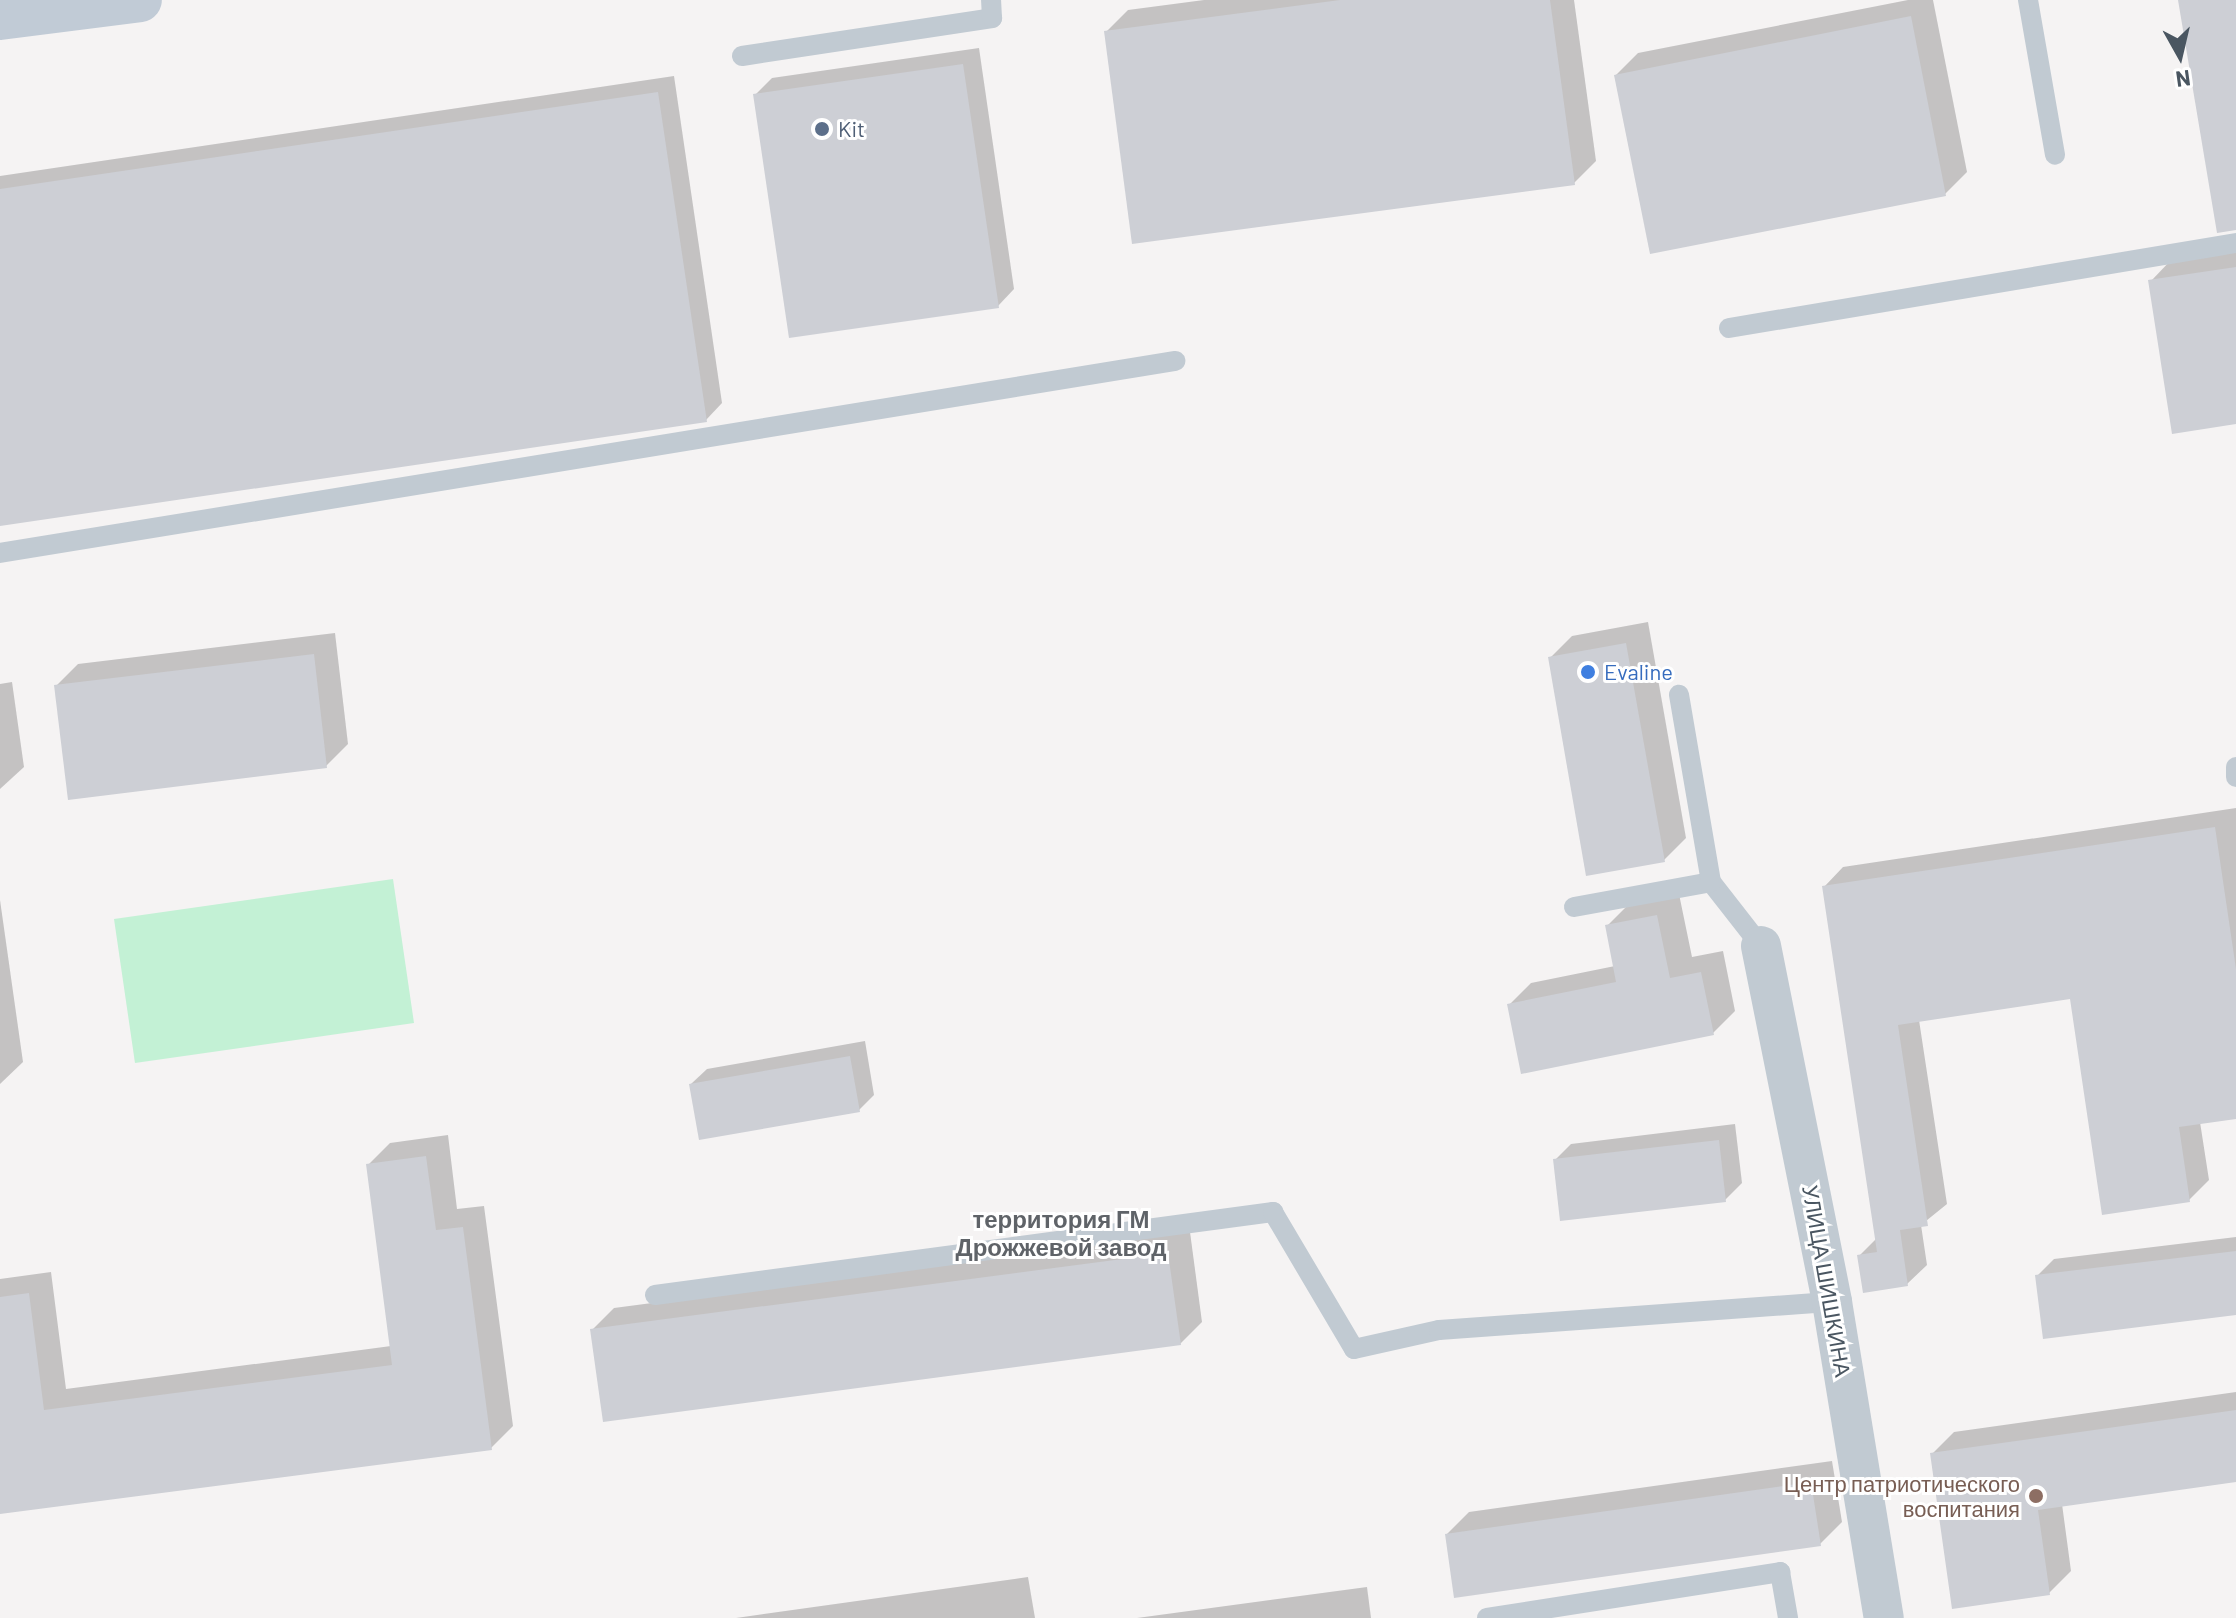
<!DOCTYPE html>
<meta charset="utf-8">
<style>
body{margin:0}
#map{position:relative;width:2236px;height:1618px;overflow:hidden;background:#f5f3f3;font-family:Barlow,sans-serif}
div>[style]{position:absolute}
.green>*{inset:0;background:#c3f1d5}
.shadow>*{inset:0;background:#0003}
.building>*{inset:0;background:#cdcfd5}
.lane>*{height:20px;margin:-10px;padding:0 10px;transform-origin:10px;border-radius:10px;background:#c1cad2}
.street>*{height:40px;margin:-20px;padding:0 20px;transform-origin:20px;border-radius:20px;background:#c1cad2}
.secondary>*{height:44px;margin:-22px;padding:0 22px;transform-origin:22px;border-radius:22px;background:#c1cbd6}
.dots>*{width:22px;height:22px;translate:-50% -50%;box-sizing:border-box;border:4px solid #fff;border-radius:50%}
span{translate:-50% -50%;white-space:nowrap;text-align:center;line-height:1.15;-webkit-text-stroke:6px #fff;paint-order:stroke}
.service-label{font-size:22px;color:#4e5e75}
.left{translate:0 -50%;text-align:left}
.shop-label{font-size:22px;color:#366cbe}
.street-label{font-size:22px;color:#4a5661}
.education-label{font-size:22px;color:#785e54}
.right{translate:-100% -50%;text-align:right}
.neighbourhood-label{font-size:24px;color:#5f6368;font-weight:700}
.north{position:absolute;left:2140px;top:16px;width:80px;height:80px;-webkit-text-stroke:6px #fff;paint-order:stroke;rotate:172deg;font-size:22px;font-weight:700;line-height:32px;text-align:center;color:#4a5661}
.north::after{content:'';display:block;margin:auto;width:28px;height:36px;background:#4a5661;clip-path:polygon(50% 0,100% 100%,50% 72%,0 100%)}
</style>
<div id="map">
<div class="green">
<div style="clip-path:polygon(393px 879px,414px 1023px,135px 1063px,114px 919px)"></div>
</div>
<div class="shadow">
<div style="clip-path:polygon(1204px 0,1574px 0,1596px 161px,1574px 183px,1106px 32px,1128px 10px)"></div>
<div style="clip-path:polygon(1908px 0,1933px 0,1967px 172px,1945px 194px,1616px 75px,1638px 53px)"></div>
<div style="clip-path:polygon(979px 48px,1014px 289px,998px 306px,755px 95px,772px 78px)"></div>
<div style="clip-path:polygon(674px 76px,722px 403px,706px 420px,0 524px,0 176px)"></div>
<div style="clip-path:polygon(2236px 247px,2236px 422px,2151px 281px,2172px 259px)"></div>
<div style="clip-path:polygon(1648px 622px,1686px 838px,1664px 860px,1550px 658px,1572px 636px)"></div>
<div style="clip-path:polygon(335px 633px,348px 744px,326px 766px,56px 686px,78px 664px)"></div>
<div style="clip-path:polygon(12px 682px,24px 767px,0 789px,0 684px)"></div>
<div style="clip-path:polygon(2236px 808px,2236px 1117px,2200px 1122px,2209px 1180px,2189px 1200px,2071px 997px,1919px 1020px,1947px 1204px,1921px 1225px,1927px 1265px,1907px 1284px,1859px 1256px,1877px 1238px,1824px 887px,1843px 867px)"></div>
<div style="clip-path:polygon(1679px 894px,1692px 957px,1723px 951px,1735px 1011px,1713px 1033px,1509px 1005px,1531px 983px,1615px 966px,1607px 926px,1629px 904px)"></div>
<div style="clip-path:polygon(0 900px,23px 1062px,0 1084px)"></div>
<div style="clip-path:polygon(865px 1041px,874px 1095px,859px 1110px,691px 1084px,707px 1069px)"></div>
<div style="clip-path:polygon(1735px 1124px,1742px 1183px,1725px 1200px,1555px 1160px,1571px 1144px)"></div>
<div style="clip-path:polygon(448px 1135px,457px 1209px,484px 1206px,513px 1426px,491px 1448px,0 1512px,0 1279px,51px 1272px,66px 1389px,391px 1346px,368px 1165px,390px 1143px)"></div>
<div style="clip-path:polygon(1190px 1232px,1202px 1322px,1180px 1344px,592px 1330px,614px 1308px)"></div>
<div style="clip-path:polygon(2236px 1237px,2236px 1313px,2037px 1276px,2054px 1259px)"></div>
<div style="clip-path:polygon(2236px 1392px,2236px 1480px,2062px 1504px,2071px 1571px,2049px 1593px,1932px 1454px,1954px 1432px)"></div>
<div style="clip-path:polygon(1832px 1461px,1842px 1522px,1820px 1544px,1447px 1534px,1469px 1512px)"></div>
<div style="clip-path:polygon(1028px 1577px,1035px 1618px,736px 1618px)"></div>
<div style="clip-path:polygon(1367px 1587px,1371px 1618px,1137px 1618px)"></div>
</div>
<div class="building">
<div style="clip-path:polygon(1340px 0,1550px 0,1575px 185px,1132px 244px,1104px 31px)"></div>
<div style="clip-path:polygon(2178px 0,2236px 0,2236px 230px,2217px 233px)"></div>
<div style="clip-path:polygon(1911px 16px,1946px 196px,1650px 254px,1614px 75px)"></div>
<div style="clip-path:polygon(963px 64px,999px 308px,789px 338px,753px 94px)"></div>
<div style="clip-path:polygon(658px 92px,707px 422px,0 526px,0 189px)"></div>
<div style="clip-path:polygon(2236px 267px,2236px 424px,2172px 434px,2148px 280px)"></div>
<div style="clip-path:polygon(1626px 643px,1665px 862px,1586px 876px,1548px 657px)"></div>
<div style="clip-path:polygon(314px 654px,327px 768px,68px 800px,54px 685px)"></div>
<div style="clip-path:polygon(2215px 827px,2236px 969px,2236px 1119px,2179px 1127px,2190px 1202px,2102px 1215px,2070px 999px,1898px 1025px,1928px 1226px,1900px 1230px,1908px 1286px,1863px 1293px,1857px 1255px,1877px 1252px,1822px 886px)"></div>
<div style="clip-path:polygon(1657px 915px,1670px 978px,1701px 972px,1714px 1035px,1521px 1074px,1507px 1004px,1616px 982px,1605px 925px)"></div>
<div style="clip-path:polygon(850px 1056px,860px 1112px,699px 1140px,689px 1084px)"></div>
<div style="clip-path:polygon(1719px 1140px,1726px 1202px,1560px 1221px,1553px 1159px)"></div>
<div style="clip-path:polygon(426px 1156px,436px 1230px,463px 1227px,492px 1450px,0 1514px,0 1297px,29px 1293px,44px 1410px,392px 1365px,366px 1164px)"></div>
<div style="clip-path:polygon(2236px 1251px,2236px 1315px,2043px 1339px,2035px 1275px)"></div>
<div style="clip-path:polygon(1168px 1253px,1181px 1345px,603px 1422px,590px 1329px)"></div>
<div style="clip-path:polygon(2236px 1410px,2236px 1482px,2038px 1510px,2050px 1595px,1952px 1609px,1930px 1453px)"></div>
<div style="clip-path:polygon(1811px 1482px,1821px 1546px,1454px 1598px,1445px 1534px)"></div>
</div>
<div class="lane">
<div style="left:2028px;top:0;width:157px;rotate:80.1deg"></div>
<div style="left:742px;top:56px;width:253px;rotate:-8.6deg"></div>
<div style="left:992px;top:18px;width:18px;rotate:-93deg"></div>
<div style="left:1729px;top:328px;width:514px;rotate:-9.52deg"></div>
<div style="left:0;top:553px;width:1191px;rotate:-9.28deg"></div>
<div style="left:2236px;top:767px;width:10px;rotate:90deg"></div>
<div style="left:1711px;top:882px;width:81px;rotate:52deg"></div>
<div style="left:1574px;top:907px;width:139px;rotate:-10.3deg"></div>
<div style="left:1711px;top:882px;width:190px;rotate:-99.7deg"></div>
<div style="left:655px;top:1295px;width:624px;rotate:-7.65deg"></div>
<div style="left:1273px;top:1212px;width:159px;rotate:59.4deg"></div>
<div style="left:1354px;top:1349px;width:87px;rotate:-12.6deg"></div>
<div style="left:1439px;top:1330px;width:394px;rotate:-4.1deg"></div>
<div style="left:1487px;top:1618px;width:297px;rotate:-8.9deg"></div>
<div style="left:1780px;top:1572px;width:47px;rotate:80.1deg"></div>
</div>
<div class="street">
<div style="left:1761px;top:946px;width:363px;rotate:78.7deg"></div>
<div style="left:1832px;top:1302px;width:320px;rotate:80.7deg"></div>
</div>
<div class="secondary">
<div style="left:0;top:18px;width:141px;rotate:-7.3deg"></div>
</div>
<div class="dots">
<div style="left:822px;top:129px;background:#5c6f8a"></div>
<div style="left:1588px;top:672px;background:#3f7fe0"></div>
<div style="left:2036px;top:1496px;background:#8d6e63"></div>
</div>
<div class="service-label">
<span class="left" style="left:838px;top:129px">Kit</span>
</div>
<div class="shop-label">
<span class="left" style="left:1604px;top:672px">Evaline</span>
</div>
<div class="street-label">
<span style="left:1827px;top:1281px;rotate:80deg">УЛИЦА ШИШКИНА</span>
</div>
<div class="education-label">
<span class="right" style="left:2020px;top:1496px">Центр патриотического<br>воспитания</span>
</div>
<div class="neighbourhood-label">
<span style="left:1061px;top:1233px">территория ГМ<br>Дрожжевой завод</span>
</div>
<div class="north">N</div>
</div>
